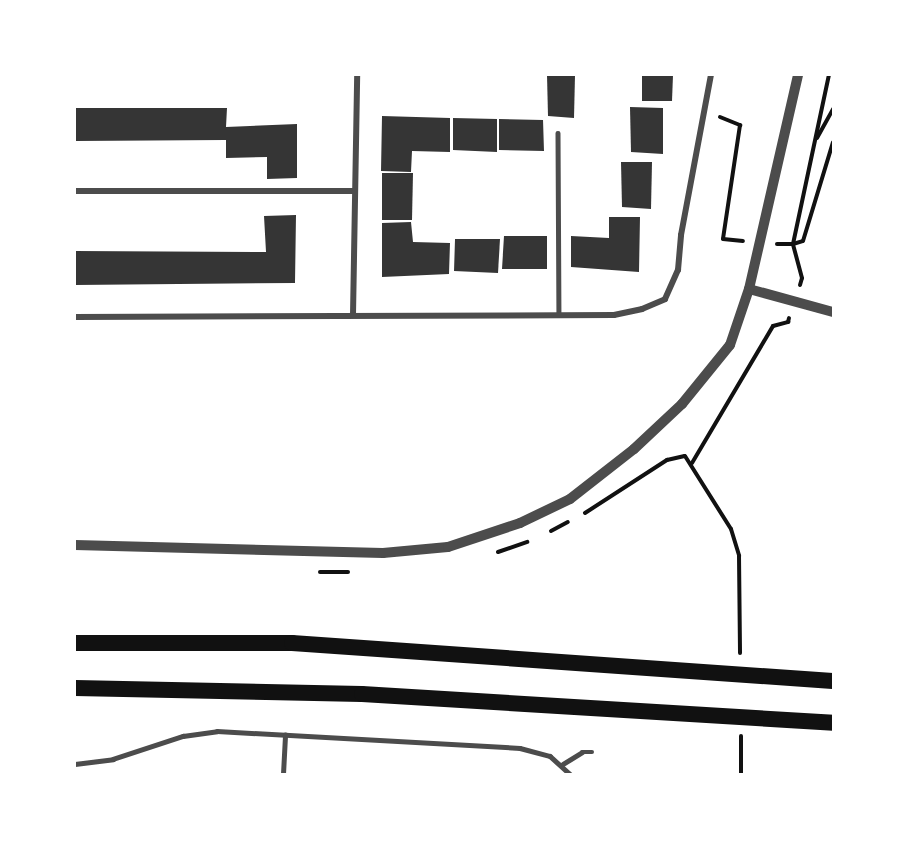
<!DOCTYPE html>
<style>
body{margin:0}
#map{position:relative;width:908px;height:849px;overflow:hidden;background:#fff;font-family:Manrope,sans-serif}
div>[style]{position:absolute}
.building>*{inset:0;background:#353535}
.path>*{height:4px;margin:-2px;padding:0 2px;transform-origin:2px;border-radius:2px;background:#111}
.service>*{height:4.5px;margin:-2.25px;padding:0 2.25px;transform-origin:2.25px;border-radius:2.25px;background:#4c4c4c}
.minor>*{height:6px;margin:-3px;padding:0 3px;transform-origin:3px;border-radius:3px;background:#4c4c4c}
.tertiary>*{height:10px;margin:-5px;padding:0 5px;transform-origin:5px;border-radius:5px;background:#4c4c4c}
.trunk>*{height:16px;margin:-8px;padding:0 8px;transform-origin:8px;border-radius:8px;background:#111}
span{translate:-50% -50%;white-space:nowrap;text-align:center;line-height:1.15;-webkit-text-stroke:5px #fff;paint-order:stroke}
.frame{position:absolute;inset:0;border:76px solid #fff;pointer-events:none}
</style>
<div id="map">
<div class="building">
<div style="clip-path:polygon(547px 75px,575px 75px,574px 118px,548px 116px)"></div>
<div style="clip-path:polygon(642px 75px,673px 75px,672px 101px,642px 101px)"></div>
<div style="clip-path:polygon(630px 107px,663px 108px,663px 154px,631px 152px)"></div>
<div style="clip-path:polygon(75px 108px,227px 108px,226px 127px,297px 124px,297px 178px,267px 179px,267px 157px,226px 158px,226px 140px,75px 141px)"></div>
<div style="clip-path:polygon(382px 116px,450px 118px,450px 152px,412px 151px,411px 172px,381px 171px)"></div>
<div style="clip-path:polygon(453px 118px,497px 119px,497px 152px,453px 150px)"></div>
<div style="clip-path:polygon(499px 119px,543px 120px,544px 151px,499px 150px)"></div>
<div style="clip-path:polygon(621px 162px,652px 162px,651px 209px,622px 207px)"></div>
<div style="clip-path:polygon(382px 173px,413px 173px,412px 220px,382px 220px)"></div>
<div style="clip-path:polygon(296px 215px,295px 283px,75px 285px,75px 251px,266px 252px,264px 216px)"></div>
<div style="clip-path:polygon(609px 217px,640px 217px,639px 272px,571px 267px,571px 236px,609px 238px)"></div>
<div style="clip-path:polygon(411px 222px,413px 242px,450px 243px,449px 274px,382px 277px,382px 223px)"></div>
<div style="clip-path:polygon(504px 236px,547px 236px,547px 269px,502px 269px)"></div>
<div style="clip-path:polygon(455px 239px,500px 239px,498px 273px,454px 271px)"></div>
</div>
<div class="path">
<div style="left:720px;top:117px;width:22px;rotate:22deg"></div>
<div style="left:740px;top:125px;width:115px;rotate:98.5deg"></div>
<div style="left:723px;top:239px;width:20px;rotate:6deg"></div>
<div style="left:817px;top:138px;width:33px;rotate:-61deg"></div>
<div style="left:777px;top:244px;width:16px"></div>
<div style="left:793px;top:244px;width:173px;rotate:-78deg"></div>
<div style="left:800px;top:285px;width:7px;rotate:-74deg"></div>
<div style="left:802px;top:278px;width:35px;rotate:-105deg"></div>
<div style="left:793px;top:244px;width:10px;rotate:-17deg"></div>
<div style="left:803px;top:241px;width:103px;rotate:-73.1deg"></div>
<div style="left:692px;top:463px;width:159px;rotate:-59.4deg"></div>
<div style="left:773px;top:326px;width:16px;rotate:-15deg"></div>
<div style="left:788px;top:322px;width:4px;rotate:-76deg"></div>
<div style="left:585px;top:513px;width:98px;rotate:-32.9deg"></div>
<div style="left:667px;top:460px;width:18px;rotate:-13deg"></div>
<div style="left:685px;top:456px;width:86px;rotate:57.8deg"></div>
<div style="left:731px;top:529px;width:28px;rotate:73deg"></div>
<div style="left:739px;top:556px;width:97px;rotate:89.4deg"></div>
<div style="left:551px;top:531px;width:19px;rotate:-28deg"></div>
<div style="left:498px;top:552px;width:31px;rotate:-19deg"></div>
<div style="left:320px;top:572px;width:28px"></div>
<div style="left:741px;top:736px;width:38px;rotate:90deg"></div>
</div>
<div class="service">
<div style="left:558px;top:133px;width:182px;rotate:89.7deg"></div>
<div style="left:75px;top:764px;width:38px;rotate:-7deg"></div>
<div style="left:113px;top:759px;width:74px;rotate:-18.2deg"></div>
<div style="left:183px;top:736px;width:34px;rotate:-8deg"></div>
<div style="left:217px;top:731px;width:303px;rotate:3.2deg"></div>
<div style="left:520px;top:748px;width:31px;rotate:15deg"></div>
<div style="left:550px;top:756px;width:27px;rotate:42deg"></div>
<div style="left:563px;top:764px;width:22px;rotate:-32deg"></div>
<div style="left:582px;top:752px;width:10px"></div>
<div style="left:283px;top:774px;width:39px;rotate:-87deg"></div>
</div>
<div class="minor">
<div style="left:75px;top:191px;width:279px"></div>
<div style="left:353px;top:315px;width:240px;rotate:-89deg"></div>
<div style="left:75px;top:317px;width:539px;rotate:-0.21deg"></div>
<div style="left:614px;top:315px;width:29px;rotate:-12deg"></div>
<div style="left:642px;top:309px;width:25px;rotate:-23deg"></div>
<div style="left:665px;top:299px;width:32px;rotate:-66deg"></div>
<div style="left:678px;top:270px;width:35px;rotate:-85deg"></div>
<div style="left:681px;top:235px;width:163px;rotate:-79.4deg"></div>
</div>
<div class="tertiary">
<div style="left:749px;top:289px;width:87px;rotate:15.3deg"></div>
<div style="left:75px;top:545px;width:308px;rotate:1.5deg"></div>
<div style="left:383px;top:553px;width:65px;rotate:-5.3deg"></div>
<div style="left:448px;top:547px;width:76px;rotate:-18.4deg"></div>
<div style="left:520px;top:523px;width:55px;rotate:-25.6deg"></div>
<div style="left:570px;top:499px;width:81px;rotate:-38deg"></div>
<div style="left:634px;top:449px;width:66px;rotate:-43.2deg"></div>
<div style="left:682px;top:404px;width:76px;rotate:-50.9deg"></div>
<div style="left:730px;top:345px;width:59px;rotate:-71.3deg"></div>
<div style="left:749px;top:289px;width:220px;rotate:-77.1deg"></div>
</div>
<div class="trunk">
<div style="left:75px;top:643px;width:217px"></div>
<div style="left:292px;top:643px;width:542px;rotate:4.02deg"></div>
<div style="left:75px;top:688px;width:287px;rotate:1.2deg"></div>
<div style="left:362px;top:694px;width:472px;rotate:3.5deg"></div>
</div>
<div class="frame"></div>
</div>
